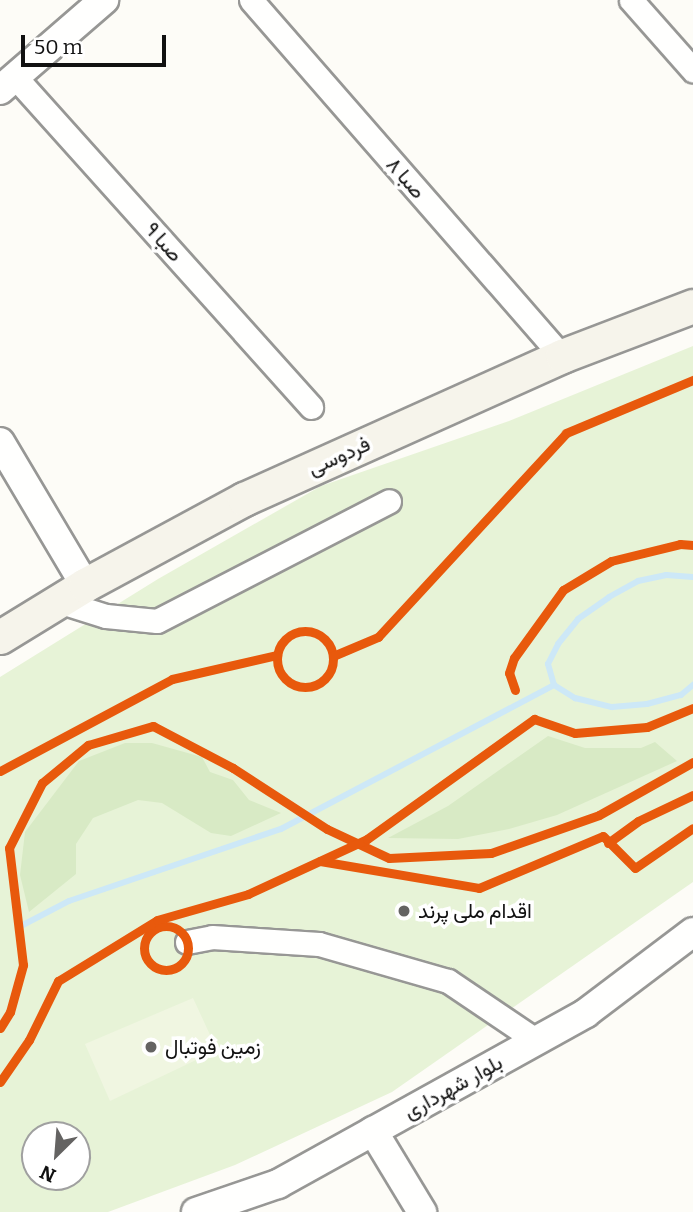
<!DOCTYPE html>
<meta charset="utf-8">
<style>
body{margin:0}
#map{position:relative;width:693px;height:1212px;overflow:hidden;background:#fdfcf7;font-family:Bitter,Vazirmatn,serif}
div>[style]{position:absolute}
.green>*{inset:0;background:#e7f3d7}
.forest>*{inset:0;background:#d8eac5}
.pitch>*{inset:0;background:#f0f6e1}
.stream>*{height:6px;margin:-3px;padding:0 3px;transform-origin:3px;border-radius:3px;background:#cde8f7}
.roads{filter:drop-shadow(2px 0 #979795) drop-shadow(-2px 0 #979795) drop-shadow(0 2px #979795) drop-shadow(0 -2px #979795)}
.minor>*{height:23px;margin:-11.5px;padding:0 11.5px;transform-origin:11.5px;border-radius:11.5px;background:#fffffe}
.tertiary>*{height:28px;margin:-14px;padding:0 14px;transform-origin:14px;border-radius:14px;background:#fffffe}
.secondary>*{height:33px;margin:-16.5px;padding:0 16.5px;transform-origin:16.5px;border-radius:16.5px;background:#f6f4eb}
.cycleway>*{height:9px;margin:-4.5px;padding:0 4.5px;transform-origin:4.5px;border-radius:4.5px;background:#e8590c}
.cycleway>.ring{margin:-4.5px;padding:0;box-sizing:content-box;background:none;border:9px solid #e8590c;border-radius:50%}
.dots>*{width:19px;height:19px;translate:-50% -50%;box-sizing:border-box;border:4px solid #fff;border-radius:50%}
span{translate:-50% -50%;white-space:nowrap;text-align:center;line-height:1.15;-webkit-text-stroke:7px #fff;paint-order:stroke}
.street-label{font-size:21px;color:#111}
.poi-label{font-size:21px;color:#111}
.left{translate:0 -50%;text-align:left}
.north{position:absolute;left:21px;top:1121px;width:70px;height:70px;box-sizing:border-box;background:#fff;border:2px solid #a0a0a0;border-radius:50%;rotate:205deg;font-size:19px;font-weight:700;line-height:28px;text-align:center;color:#111}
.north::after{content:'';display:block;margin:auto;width:24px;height:32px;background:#646362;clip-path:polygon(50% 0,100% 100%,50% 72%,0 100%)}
.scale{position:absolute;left:21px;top:35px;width:145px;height:32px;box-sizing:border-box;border:4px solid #111;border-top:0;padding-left:9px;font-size:21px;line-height:24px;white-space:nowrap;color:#111;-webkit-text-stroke:5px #fff;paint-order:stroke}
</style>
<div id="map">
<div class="green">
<div style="clip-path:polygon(evenodd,693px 346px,693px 882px,392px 1092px,235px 1165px,108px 1212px,0 1212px,0 677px,158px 579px,321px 486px,509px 421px,693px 346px,35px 1135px,77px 1135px,77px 1177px,35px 1177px,35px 1135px)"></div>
</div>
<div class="forest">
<div style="clip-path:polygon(548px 736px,585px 748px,641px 748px,655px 742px,677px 761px,557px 815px,509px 829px,458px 839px,388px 838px,448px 806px)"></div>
<div style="clip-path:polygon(125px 743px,152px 743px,202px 757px,210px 772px,233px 780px,249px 800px,281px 813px,231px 836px,211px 833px,162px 803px,138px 800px,93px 818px,76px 844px,76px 874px,29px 912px,20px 875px,25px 832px,79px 761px)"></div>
</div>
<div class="pitch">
<div style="clip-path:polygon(193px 998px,217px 1050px,110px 1101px,85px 1044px)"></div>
</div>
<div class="stream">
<div style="left:554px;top:685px;width:25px;rotate:32deg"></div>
<div style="left:575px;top:698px;width:38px;rotate:14deg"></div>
<div style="left:612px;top:707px;width:35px;rotate:-5deg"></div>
<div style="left:647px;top:704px;width:35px;rotate:-15deg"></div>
<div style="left:681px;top:695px;width:16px;rotate:-40deg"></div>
<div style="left:19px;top:927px;width:56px;rotate:-27.5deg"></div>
<div style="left:69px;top:901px;width:224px;rotate:-18.8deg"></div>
<div style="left:281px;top:829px;width:309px;rotate:-27.8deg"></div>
<div style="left:554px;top:685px;width:22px;rotate:-106deg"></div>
<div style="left:548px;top:664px;width:22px;rotate:-63deg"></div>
<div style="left:558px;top:644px;width:32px;rotate:-51deg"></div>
<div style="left:578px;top:619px;width:38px;rotate:-35deg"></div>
<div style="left:609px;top:597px;width:33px;rotate:-29deg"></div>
<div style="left:638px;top:581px;width:29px;rotate:-12deg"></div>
<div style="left:666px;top:575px;width:27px;rotate:4deg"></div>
</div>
<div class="roads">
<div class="minor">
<div style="left:251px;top:0;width:473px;rotate:48.9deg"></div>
<div style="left:631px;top:0;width:94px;rotate:48.5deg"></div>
<div style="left:16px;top:78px;width:442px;rotate:48.1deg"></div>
<div style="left:58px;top:601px;width:50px;rotate:17.4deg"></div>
<div style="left:106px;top:616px;width:51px;rotate:5.6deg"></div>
<div style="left:157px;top:621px;width:261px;rotate:-27.3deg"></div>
<div style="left:187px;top:942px;width:25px;rotate:-11deg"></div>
<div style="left:212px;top:937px;width:107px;rotate:3.7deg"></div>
<div style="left:319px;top:944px;width:134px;rotate:16deg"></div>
<div style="left:448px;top:981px;width:107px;rotate:34deg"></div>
</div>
<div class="tertiary">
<div style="left:0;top:90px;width:138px;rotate:-40.9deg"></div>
<div style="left:0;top:442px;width:166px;rotate:59.3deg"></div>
<div style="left:373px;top:1131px;width:95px;rotate:58.8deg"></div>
<div style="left:196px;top:1212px;width:87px;rotate:-18.9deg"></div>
<div style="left:278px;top:1184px;width:352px;rotate:-29deg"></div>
<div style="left:586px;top:1013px;width:134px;rotate:-37.1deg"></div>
</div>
<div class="secondary">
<div style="left:0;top:637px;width:100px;rotate:-31.5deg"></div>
<div style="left:85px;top:585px;width:181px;rotate:-28.4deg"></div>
<div style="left:244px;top:499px;width:349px;rotate:-24.2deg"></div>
<div style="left:562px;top:356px;width:140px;rotate:-20.9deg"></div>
</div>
</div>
<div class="cycleway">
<div class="ring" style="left:277px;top:631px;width:47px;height:47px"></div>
<div style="left:333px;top:656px;width:49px;rotate:-22.9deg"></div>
<div style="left:378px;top:637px;width:277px;rotate:-47.3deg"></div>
<div style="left:566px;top:433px;width:138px;rotate:-22.7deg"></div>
<div style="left:515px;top:690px;width:18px;rotate:-109deg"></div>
<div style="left:509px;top:673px;width:16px;rotate:-72deg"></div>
<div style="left:514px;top:658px;width:84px;rotate:-54.2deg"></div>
<div style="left:563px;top:590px;width:56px;rotate:-31.1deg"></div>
<div style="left:611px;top:561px;width:71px;rotate:-13.8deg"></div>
<div style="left:680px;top:544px;width:13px;rotate:4deg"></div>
<div style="left:0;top:771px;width:195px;rotate:-28.1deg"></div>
<div style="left:172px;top:679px;width:108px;rotate:-12.9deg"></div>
<div style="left:608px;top:843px;width:37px;rotate:-36deg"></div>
<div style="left:638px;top:821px;width:61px;rotate:-25.3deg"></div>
<div style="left:320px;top:861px;width:161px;rotate:9.6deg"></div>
<div style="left:479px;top:888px;width:134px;rotate:-22.8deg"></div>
<div style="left:603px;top:836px;width:45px;rotate:45deg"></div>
<div style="left:635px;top:868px;width:70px;rotate:-34.6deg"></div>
<div class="ring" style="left:144px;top:926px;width:35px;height:35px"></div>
<div style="left:0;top:1028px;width:19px;rotate:-58deg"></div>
<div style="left:10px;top:1012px;width:49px;rotate:-74.5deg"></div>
<div style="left:23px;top:965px;width:118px;rotate:-96.8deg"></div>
<div style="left:9px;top:848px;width:73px;rotate:-63.1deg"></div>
<div style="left:42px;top:783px;width:60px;rotate:-39.6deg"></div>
<div style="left:88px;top:745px;width:68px;rotate:-16.3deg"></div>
<div style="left:153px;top:726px;width:90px;rotate:27.7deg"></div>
<div style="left:233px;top:768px;width:112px;rotate:33deg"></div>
<div style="left:327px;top:829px;width:68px;rotate:25.1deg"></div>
<div style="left:389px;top:858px;width:102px;rotate:-2.8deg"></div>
<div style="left:491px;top:853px;width:114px;rotate:-19.4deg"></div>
<div style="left:599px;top:815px;width:108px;rotate:-29.4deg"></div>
<div style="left:0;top:1082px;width:51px;rotate:-55.4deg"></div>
<div style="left:29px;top:1040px;width:66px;rotate:-63.8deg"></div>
<div style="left:58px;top:981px;width:116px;rotate:-31.6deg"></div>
<div style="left:157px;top:920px;width:95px;rotate:-15.9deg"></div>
<div style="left:248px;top:894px;width:131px;rotate:-24.8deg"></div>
<div style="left:367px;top:839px;width:206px;rotate:-35.7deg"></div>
<div style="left:534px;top:719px;width:43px;rotate:18.9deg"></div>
<div style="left:575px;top:733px;width:72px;rotate:-4.8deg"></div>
<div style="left:647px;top:727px;width:50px;rotate:-22.4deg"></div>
</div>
<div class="dots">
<div style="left:404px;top:911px;background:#646362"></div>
<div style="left:151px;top:1047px;background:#646362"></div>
</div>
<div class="street-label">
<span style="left:406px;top:178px;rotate:49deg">صبا ۸</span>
<span style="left:164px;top:242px;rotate:48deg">صبا ۹</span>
<span style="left:339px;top:456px;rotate:-24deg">فردوسی</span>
<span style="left:453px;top:1087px;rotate:-29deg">بلوار شهرداری</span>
</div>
<div class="poi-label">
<span class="left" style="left:418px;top:911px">اقدام ملی پرند</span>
<span class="left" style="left:165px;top:1047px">زمین فوتبال</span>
</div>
<div class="north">N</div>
<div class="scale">50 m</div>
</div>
